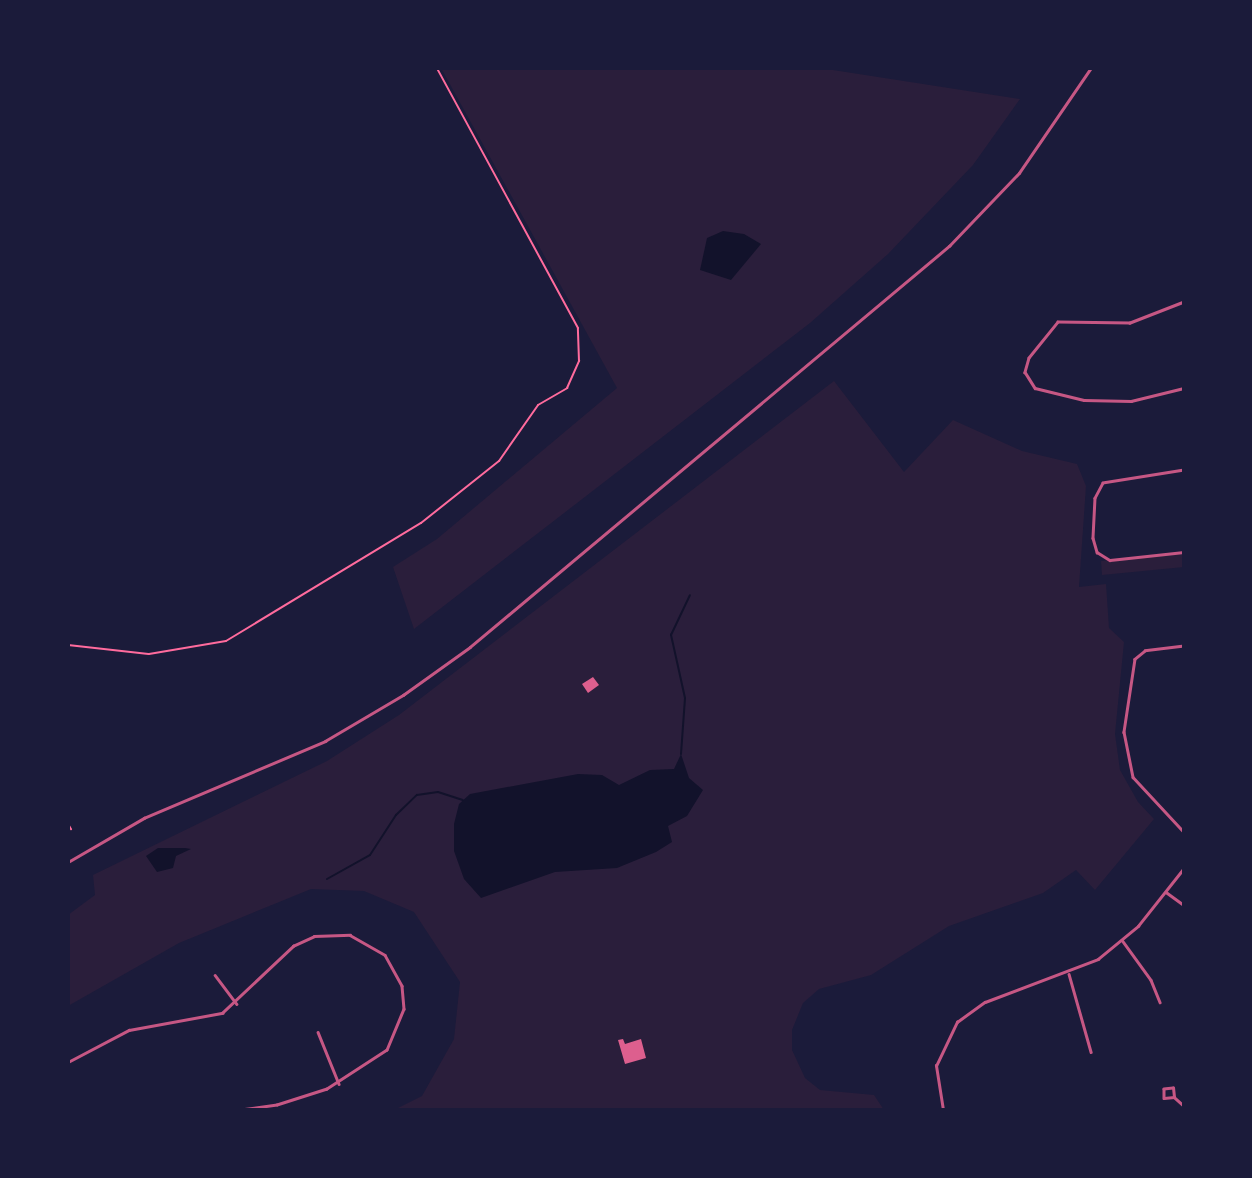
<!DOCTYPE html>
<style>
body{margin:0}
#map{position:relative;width:1252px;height:1178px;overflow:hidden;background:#1b1b3a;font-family:"Zilla Slab",serif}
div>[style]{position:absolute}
.green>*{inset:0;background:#2a1e3b}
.water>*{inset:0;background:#12122b}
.stream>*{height:2px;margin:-1px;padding:0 1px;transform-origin:1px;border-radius:1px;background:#12122b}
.building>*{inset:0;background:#dd5f8e}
.path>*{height:2px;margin:-1px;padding:0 1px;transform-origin:1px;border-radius:1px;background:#ff6b9d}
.minor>*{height:2.5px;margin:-1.25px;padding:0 1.25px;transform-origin:1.25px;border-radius:1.25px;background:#c65784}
span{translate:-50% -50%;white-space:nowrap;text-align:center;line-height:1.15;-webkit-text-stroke:7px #1b1b3a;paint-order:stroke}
.frame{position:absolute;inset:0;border:70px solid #1b1b3a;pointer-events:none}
</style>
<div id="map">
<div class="green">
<div style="clip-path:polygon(441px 68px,820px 68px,1020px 99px,973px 165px,888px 254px,810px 323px,414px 629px,393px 567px,437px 539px,617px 388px)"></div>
<div style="clip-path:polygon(834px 381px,904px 472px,953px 420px,1022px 451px,1077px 464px,1086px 486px,1079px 587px,1106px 584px,1109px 628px,1124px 642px,1115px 734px,1120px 770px,1138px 802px,1154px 819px,1095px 890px,1076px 870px,1043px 893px,949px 926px,871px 975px,819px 989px,803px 1003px,792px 1030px,792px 1050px,805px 1078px,820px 1090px,874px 1095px,884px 1110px,394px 1110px,422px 1096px,454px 1039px,460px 982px,414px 912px,364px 891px,311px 889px,179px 943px,68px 1006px,68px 915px,95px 895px,93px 875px,327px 761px,399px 715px)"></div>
<div style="clip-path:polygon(1184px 554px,1184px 567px,1102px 575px,1101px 561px)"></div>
</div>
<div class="water">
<div style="clip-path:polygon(723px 231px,744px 234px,761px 244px,731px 280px,700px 270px,707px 238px)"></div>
<div style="clip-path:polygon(681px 754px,689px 778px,703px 790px,687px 816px,668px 826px,672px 842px,656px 852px,617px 868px,555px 872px,481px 898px,464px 879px,454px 851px,454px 824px,459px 804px,470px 794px,578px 774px,602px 775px,619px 785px,650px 770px,674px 769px)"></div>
<div style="clip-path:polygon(158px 848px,185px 848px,191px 849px,176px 856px,173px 868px,157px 872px,146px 856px)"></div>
</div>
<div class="stream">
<div style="left:681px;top:754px;width:56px;rotate:-85.9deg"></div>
<div style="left:685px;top:698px;width:65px;rotate:-102.5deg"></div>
<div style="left:671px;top:635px;width:44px;rotate:-64.6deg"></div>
<div style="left:327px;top:879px;width:49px;rotate:-29.2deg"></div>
<div style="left:370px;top:855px;width:48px;rotate:-57deg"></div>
<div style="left:396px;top:815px;width:29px;rotate:-44deg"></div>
<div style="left:417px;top:795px;width:21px;rotate:-8deg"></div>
<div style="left:438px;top:792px;width:26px;rotate:18deg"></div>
</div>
<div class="building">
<div style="clip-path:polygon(593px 677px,599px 685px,588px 693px,582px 684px)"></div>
<div style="clip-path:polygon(623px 1039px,625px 1044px,641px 1039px,646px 1058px,625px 1064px,618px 1040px)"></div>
</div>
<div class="path">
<div style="left:68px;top:645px;width:81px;rotate:6.3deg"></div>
<div style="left:149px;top:654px;width:78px;rotate:-9.6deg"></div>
<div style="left:226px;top:641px;width:228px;rotate:-31.2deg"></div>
<div style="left:421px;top:523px;width:100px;rotate:-38.5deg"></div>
<div style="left:499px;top:461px;width:68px;rotate:-55.1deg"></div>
<div style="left:538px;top:405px;width:34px;rotate:-30deg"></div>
<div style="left:567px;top:388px;width:30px;rotate:-66deg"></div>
<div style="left:579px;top:361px;width:33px;rotate:-92deg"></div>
<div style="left:578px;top:328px;width:296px;rotate:-118.5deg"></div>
<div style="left:68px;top:766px;width:36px;rotate:90deg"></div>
<div style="left:68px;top:824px;width:6px;rotate:59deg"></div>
</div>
<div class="minor">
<div style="left:1184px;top:302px;width:58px;rotate:158.7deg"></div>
<div style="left:1130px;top:323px;width:72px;rotate:-179.2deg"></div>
<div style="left:1058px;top:322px;width:46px;rotate:128.9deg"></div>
<div style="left:1029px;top:358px;width:15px;rotate:106deg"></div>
<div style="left:1025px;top:372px;width:19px;rotate:58deg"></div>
<div style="left:1035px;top:388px;width:50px;rotate:13.8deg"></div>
<div style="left:1084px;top:400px;width:47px;rotate:1.2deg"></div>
<div style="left:1131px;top:401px;width:55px;rotate:-13.8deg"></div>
<div style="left:1184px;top:470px;width:82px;rotate:170.9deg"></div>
<div style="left:1103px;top:483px;width:17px;rotate:118deg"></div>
<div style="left:1095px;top:498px;width:40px;rotate:92.9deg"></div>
<div style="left:1093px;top:538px;width:15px;rotate:74deg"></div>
<div style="left:1097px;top:552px;width:15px;rotate:32deg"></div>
<div style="left:1110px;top:560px;width:74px;rotate:-6.2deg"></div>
<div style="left:1184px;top:646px;width:39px;rotate:173deg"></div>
<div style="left:1145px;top:651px;width:13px;rotate:141deg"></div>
<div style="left:1135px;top:659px;width:74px;rotate:98.6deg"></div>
<div style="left:1124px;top:732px;width:46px;rotate:78.7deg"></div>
<div style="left:1133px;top:777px;width:75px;rotate:47.2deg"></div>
<div style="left:68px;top:862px;width:88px;rotate:-30.1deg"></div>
<div style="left:144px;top:818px;width:197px;rotate:-23deg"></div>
<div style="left:325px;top:741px;width:91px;rotate:-30.5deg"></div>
<div style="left:403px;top:695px;width:82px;rotate:-35.6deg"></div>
<div style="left:470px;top:647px;width:625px;rotate:-39.93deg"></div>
<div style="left:949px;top:246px;width:101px;rotate:-46.2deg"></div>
<div style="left:1019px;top:173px;width:127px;rotate:-55.6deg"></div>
<div style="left:1166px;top:892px;width:22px;rotate:36deg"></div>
<div style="left:1122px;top:940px;width:49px;rotate:54.1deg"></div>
<div style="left:1151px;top:980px;width:24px;rotate:68deg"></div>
<div style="left:1069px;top:974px;width:81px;rotate:74.2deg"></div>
<div style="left:215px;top:975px;width:36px;rotate:53deg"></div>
<div style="left:318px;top:1032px;width:56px;rotate:68deg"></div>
<div style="left:68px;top:1062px;width:69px;rotate:-27.7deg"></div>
<div style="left:129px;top:1030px;width:95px;rotate:-10.4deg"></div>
<div style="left:222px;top:1013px;width:98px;rotate:-43.3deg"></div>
<div style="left:293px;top:946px;width:23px;rotate:-25deg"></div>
<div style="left:314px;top:936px;width:36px;rotate:-2deg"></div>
<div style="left:350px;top:935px;width:40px;rotate:29.7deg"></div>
<div style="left:385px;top:955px;width:35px;rotate:61deg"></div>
<div style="left:402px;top:986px;width:23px;rotate:85deg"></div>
<div style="left:404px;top:1009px;width:44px;rotate:112.5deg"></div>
<div style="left:387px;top:1050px;width:72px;rotate:147deg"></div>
<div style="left:327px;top:1089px;width:52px;rotate:162.3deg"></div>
<div style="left:277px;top:1105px;width:34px;rotate:172deg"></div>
<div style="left:1174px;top:1097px;width:9px;rotate:-96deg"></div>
<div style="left:1173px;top:1088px;width:9px;rotate:174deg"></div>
<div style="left:1164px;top:1089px;width:9px;rotate:90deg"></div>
<div style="left:1164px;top:1098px;width:10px;rotate:-6deg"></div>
<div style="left:1174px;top:1097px;width:13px;rotate:42deg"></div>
<div style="left:943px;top:1110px;width:45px;rotate:-99deg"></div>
<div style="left:936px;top:1066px;width:49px;rotate:-64.5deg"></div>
<div style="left:957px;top:1022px;width:34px;rotate:-36deg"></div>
<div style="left:985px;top:1002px;width:121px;rotate:-20.8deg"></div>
<div style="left:1098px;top:959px;width:52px;rotate:-39.5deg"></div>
<div style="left:1138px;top:926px;width:74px;rotate:-51.6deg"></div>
</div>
<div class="frame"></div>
</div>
